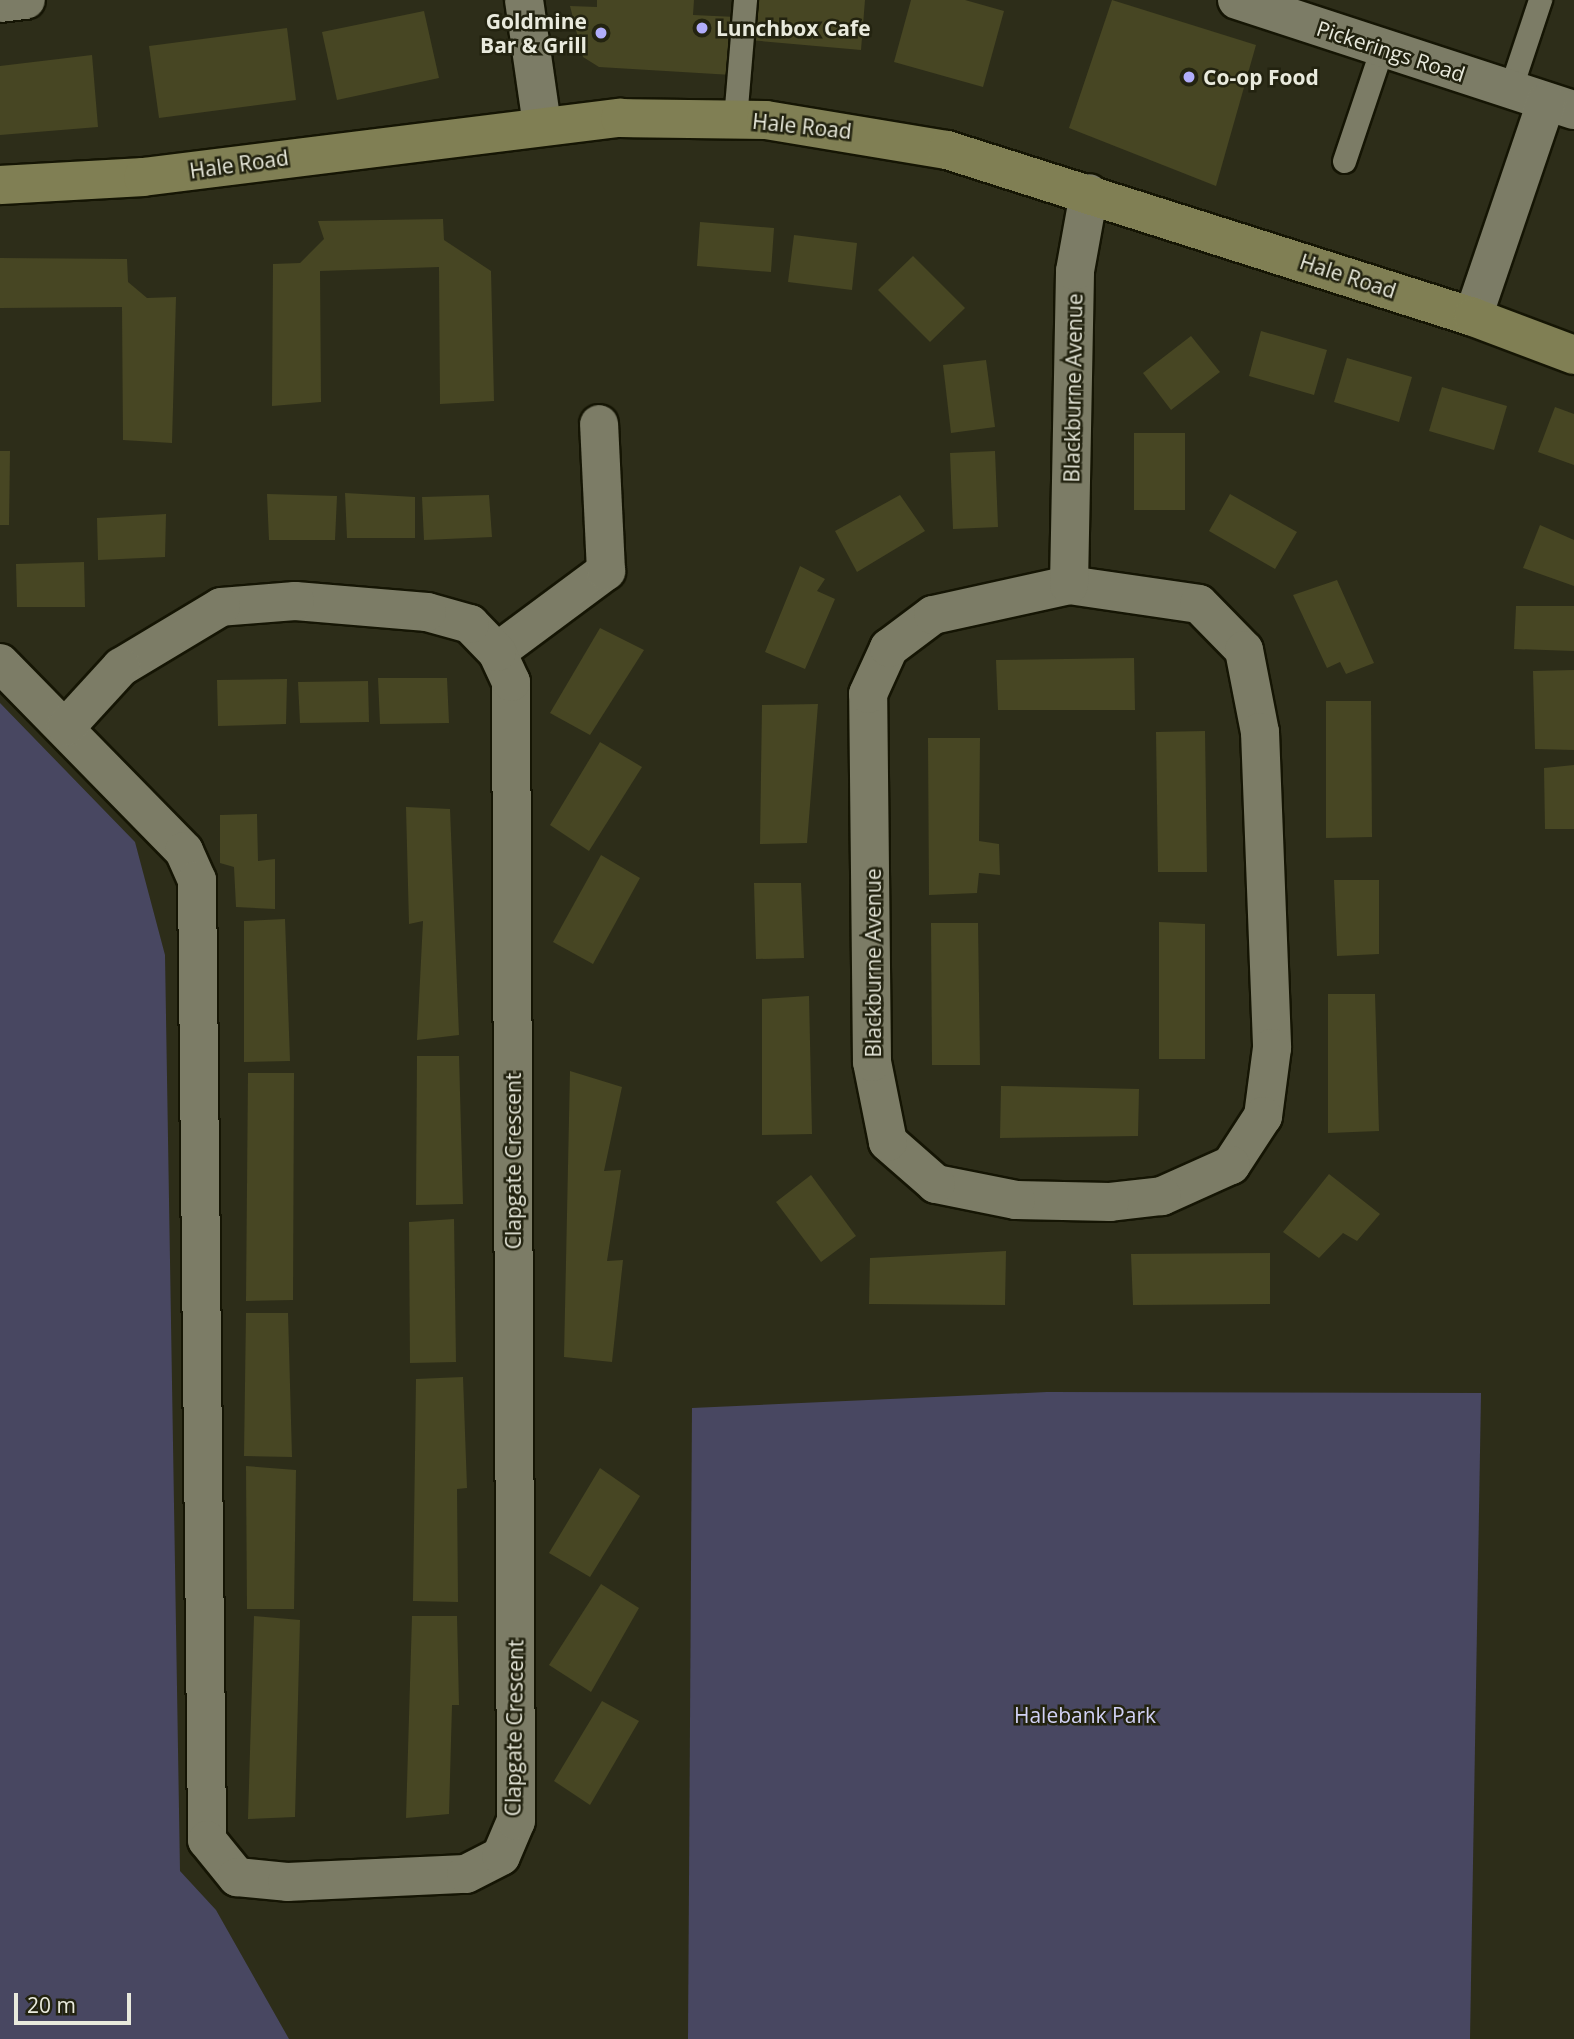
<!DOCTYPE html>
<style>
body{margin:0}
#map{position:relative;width:1574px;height:2039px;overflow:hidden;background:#2d2d19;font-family:"Open Sans",sans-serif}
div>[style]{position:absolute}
.green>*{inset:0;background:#484761}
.building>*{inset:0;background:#474623}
.roads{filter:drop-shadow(2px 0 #151504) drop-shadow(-2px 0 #151504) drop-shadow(0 2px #151504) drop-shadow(0 -2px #151504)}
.lane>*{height:23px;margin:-11.5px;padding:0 11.5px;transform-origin:11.5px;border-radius:11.5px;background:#7c7c66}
.street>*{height:38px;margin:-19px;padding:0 19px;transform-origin:19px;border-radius:19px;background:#7c7c66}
.secondary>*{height:38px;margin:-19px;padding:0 19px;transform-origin:19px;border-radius:19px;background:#807f54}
.dots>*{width:19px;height:19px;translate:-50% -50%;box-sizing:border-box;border:4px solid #232310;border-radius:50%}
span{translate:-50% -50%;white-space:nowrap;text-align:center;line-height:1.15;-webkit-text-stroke:5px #232310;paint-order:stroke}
.poi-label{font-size:21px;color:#e9eadd;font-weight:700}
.right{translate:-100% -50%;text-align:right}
.left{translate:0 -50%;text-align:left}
.street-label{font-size:21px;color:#e9eadd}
.park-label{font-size:21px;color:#d2d2f6}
.scale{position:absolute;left:14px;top:1993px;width:117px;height:32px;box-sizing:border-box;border:4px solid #e9eadd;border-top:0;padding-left:9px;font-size:21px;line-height:24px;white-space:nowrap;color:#e9eadd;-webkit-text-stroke:5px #232310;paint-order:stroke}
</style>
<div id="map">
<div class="green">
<div style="clip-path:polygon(0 703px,135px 842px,165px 955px,180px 1871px,216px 1910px,289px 2039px,0 2039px)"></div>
<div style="clip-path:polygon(1047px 1392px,1481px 1393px,1470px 2039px,688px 2039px,692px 1408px)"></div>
</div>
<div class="building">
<div style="clip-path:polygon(597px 0,694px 0,693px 15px,736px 17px,732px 75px,599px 67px,583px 57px,570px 6px,597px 7px)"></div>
<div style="clip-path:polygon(752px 0,865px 0,861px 50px,749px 40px)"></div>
<div style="clip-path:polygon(911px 0,965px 0,1004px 11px,983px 87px,894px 62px)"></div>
<div style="clip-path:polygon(1112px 0,1256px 45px,1216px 186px,1069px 128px)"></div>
<div style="clip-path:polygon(424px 11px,439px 78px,337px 100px,322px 32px)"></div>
<div style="clip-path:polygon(287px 28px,296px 100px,159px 118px,149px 46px)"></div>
<div style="clip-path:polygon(92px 55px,98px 127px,0 135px,0 66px)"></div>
<div style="clip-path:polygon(443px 219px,444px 240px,491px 271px,494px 401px,440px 404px,439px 267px,320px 271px,321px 402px,272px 406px,273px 264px,300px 263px,324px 239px,318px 221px)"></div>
<div style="clip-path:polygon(700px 222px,774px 228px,771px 272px,697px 266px)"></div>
<div style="clip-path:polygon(794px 235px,857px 243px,852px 290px,788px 282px)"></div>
<div style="clip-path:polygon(913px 256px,965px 308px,930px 342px,878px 290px)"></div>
<div style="clip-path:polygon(0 258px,127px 259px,128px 282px,147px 298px,176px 297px,172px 443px,123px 440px,122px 307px,0 308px)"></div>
<div style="clip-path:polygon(1261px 331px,1327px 350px,1314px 395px,1249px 376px)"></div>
<div style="clip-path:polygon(1191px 336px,1220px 372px,1171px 410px,1143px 373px)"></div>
<div style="clip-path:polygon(1347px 358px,1412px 377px,1399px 422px,1334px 402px)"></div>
<div style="clip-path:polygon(986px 360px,995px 427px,951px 433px,943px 365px)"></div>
<div style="clip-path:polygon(1442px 387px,1507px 406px,1494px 450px,1429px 431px)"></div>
<div style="clip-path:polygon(1555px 407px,1574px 414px,1574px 465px,1538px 452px)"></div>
<div style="clip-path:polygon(1134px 433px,1185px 433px,1185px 510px,1134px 510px)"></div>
<div style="clip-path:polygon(0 451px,10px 451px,9px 525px,0 525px)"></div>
<div style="clip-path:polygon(995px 451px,998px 527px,953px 529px,950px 453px)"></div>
<div style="clip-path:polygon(345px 493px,415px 497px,415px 538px,347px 538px)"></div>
<div style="clip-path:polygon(267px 494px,337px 496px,335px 540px,269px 540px)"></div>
<div style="clip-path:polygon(1230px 494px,1297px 532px,1275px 569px,1209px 531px)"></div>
<div style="clip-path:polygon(489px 495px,492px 537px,424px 540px,422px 497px)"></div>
<div style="clip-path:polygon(900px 495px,925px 531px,857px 572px,835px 531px)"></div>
<div style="clip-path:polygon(166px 514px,165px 557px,98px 560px,97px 518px)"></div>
<div style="clip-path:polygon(1540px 525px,1574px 540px,1574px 586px,1523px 568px)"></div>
<div style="clip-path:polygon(84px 562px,85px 607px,17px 607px,16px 564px)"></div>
<div style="clip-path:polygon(800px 566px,825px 579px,817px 591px,835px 599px,805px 669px,765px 652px)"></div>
<div style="clip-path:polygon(1337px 580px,1374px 663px,1346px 674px,1340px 662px,1327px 668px,1293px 595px)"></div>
<div style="clip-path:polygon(1516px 606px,1574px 606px,1574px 651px,1514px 649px)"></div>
<div style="clip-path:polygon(600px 628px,644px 650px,590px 735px,550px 713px)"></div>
<div style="clip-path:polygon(1134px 658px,1135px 710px,998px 710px,996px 660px)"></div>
<div style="clip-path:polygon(1574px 670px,1574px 750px,1535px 749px,1533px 671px)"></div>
<div style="clip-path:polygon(378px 678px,447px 678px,449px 723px,380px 724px)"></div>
<div style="clip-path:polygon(287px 679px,286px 724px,218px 726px,217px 680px)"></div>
<div style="clip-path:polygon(368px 681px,369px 722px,300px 723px,298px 682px)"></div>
<div style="clip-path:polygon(1326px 701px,1371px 701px,1372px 837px,1326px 838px)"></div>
<div style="clip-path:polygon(818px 704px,807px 843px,760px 844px,762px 705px)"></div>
<div style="clip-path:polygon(1205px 731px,1207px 872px,1158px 872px,1156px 732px)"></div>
<div style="clip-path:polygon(928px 738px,980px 738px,979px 841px,999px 844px,1000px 875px,979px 873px,977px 893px,929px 895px)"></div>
<div style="clip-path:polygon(600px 742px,642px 767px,589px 851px,550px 825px)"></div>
<div style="clip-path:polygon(1574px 765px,1574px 829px,1545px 829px,1544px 768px)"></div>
<div style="clip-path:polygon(406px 807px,450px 809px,459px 1035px,417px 1040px,423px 921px,409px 924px)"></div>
<div style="clip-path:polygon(257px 814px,258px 861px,275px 859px,275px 909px,236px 907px,234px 867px,220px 863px,220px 815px)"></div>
<div style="clip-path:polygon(601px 855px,640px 878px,593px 964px,553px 942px)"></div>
<div style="clip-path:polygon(1334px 880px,1379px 880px,1379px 954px,1337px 956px)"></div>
<div style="clip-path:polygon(754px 883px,801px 883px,804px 958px,756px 959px)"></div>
<div style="clip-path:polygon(285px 919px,290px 1061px,244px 1062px,244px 921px)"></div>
<div style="clip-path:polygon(1159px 922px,1205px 924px,1205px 1059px,1159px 1059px)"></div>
<div style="clip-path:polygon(931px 923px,978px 923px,980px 1065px,932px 1065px)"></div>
<div style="clip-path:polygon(1328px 994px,1375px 994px,1379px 1131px,1328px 1133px)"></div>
<div style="clip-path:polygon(809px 996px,812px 1134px,762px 1135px,762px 999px)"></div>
<div style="clip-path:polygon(417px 1056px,459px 1056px,463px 1204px,416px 1205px)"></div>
<div style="clip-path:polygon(570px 1071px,622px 1087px,604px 1171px,621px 1170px,607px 1261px,623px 1260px,612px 1362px,564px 1357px)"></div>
<div style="clip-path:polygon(248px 1073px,294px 1073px,293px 1300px,246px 1301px)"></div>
<div style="clip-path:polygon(1001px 1086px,1139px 1089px,1138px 1136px,1000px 1138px)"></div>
<div style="clip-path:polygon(1329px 1174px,1380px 1214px,1357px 1241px,1343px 1233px,1319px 1258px,1283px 1232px)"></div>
<div style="clip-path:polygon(811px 1175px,856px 1236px,821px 1262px,776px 1202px)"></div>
<div style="clip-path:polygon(454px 1219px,456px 1362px,410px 1363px,409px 1222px)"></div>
<div style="clip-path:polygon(1006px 1251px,1005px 1305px,869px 1304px,870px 1258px)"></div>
<div style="clip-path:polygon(1270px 1253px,1270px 1304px,1133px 1305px,1131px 1254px)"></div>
<div style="clip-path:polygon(246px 1313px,288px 1313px,292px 1457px,244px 1456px)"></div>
<div style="clip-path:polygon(463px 1377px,467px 1488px,457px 1489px,458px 1602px,413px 1601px,416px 1379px)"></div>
<div style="clip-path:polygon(246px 1466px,296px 1470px,294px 1609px,247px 1609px)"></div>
<div style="clip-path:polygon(600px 1468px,640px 1496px,590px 1577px,549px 1553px)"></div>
<div style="clip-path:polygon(601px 1584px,639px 1608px,591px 1692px,549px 1665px)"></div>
<div style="clip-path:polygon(254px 1616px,300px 1620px,295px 1817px,248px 1819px)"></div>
<div style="clip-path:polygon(412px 1616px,457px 1616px,459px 1705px,452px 1705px,449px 1814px,406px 1818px)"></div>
<div style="clip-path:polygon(602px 1701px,639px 1721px,590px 1805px,554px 1781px)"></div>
</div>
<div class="roads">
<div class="lane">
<div style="left:1510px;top:90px;width:95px;rotate:-71.6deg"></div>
<div style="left:735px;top:119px;width:119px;rotate:-85.2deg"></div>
<div style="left:1344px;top:161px;width:119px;rotate:-71.4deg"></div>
</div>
<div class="street">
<div style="left:524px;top:0;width:126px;rotate:81.8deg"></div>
<div style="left:1237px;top:0;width:354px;rotate:18.1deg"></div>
<div style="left:0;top:3px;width:26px;rotate:-7deg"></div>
<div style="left:1473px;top:317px;width:227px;rotate:-71.2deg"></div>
<div style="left:1069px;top:585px;width:131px;rotate:8.3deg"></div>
<div style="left:1199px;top:604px;width:64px;rotate:45.6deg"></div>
<div style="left:1244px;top:650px;width:84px;rotate:79deg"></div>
<div style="left:1260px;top:732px;width:316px;rotate:87.8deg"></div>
<div style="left:1272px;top:1048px;width:69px;rotate:97.5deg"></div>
<div style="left:1263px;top:1116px;width:59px;rotate:123.1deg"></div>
<div style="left:1231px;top:1165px;width:76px;rotate:155.8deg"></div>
<div style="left:1162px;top:1196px;width:52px;rotate:173.4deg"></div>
<div style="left:1110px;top:1202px;width:94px;rotate:-178.8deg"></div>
<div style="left:1016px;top:1200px;width:82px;rotate:-168.7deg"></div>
<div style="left:936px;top:1184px;width:64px;rotate:-138.8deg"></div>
<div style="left:888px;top:1142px;width:82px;rotate:-101.3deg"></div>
<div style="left:872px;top:1062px;width:368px;rotate:-90.6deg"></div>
<div style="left:868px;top:694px;width:51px;rotate:-65.5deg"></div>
<div style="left:889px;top:648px;width:55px;rotate:-36.9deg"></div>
<div style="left:933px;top:615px;width:139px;rotate:-12.4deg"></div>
<div style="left:1069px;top:585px;width:314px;rotate:-88.9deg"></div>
<div style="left:1075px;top:271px;width:79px;rotate:-79.8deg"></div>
<div style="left:497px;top:652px;width:136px;rotate:-36.6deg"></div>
<div style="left:606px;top:571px;width:147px;rotate:-92.7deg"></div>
<div style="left:0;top:663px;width:263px;rotate:45.6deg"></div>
<div style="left:184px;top:851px;width:32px;rotate:66deg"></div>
<div style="left:197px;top:880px;width:960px;rotate:89.4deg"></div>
<div style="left:207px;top:1840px;width:48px;rotate:51deg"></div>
<div style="left:237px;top:1877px;width:50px;rotate:5.7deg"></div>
<div style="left:287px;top:1882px;width:179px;rotate:-2.6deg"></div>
<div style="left:466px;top:1874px;width:39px;rotate:-27deg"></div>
<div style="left:501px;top:1856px;width:38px;rotate:-67deg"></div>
<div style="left:516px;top:1821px;width:1139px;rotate:-90.25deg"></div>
<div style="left:511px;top:682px;width:33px;rotate:-115deg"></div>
<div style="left:497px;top:652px;width:39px;rotate:-134deg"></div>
<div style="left:470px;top:624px;width:45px;rotate:-164.4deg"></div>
<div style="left:427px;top:612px;width:132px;rotate:-175.2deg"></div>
<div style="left:295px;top:601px;width:74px;rotate:175.4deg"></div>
<div style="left:221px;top:607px;width:117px;rotate:149deg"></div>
<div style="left:121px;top:667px;width:81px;rotate:132.5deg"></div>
</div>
<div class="secondary">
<div style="left:0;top:185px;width:143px;rotate:-3.2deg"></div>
<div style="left:143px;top:177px;width:481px;rotate:-7.1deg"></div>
<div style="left:620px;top:118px;width:146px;rotate:0.8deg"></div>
<div style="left:766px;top:120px;width:183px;rotate:9.4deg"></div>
<div style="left:947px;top:150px;width:552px;rotate:17.61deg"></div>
<div style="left:1473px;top:317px;width:108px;rotate:20.6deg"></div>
</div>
</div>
<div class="dots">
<div style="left:702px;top:28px;background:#b1adfa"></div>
<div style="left:601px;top:33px;background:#b1adfa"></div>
<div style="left:1189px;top:77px;background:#b1adfa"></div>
</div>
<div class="poi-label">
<span class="right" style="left:587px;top:33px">Goldmine<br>Bar &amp; Grill</span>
<span class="left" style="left:716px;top:28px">Lunchbox Cafe</span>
<span class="left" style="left:1203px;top:77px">Co-op Food</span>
</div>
<div class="street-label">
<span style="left:1391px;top:51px;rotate:18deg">Pickerings Road</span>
<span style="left:802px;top:126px;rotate:6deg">Hale Road</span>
<span style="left:239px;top:164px;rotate:-8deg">Hale Road</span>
<span style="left:1348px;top:276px;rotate:18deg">Hale Road</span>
<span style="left:1073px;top:388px;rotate:-89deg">Blackburne Avenue</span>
<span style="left:873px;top:963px;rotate:-90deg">Blackburne Avenue</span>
<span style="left:513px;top:1161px;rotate:-90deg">Clapgate Crescent</span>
<span style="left:514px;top:1728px;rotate:-89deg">Clapgate Crescent</span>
</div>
<div class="park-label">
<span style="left:1085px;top:1715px">Halebank Park</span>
</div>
<div class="scale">20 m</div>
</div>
